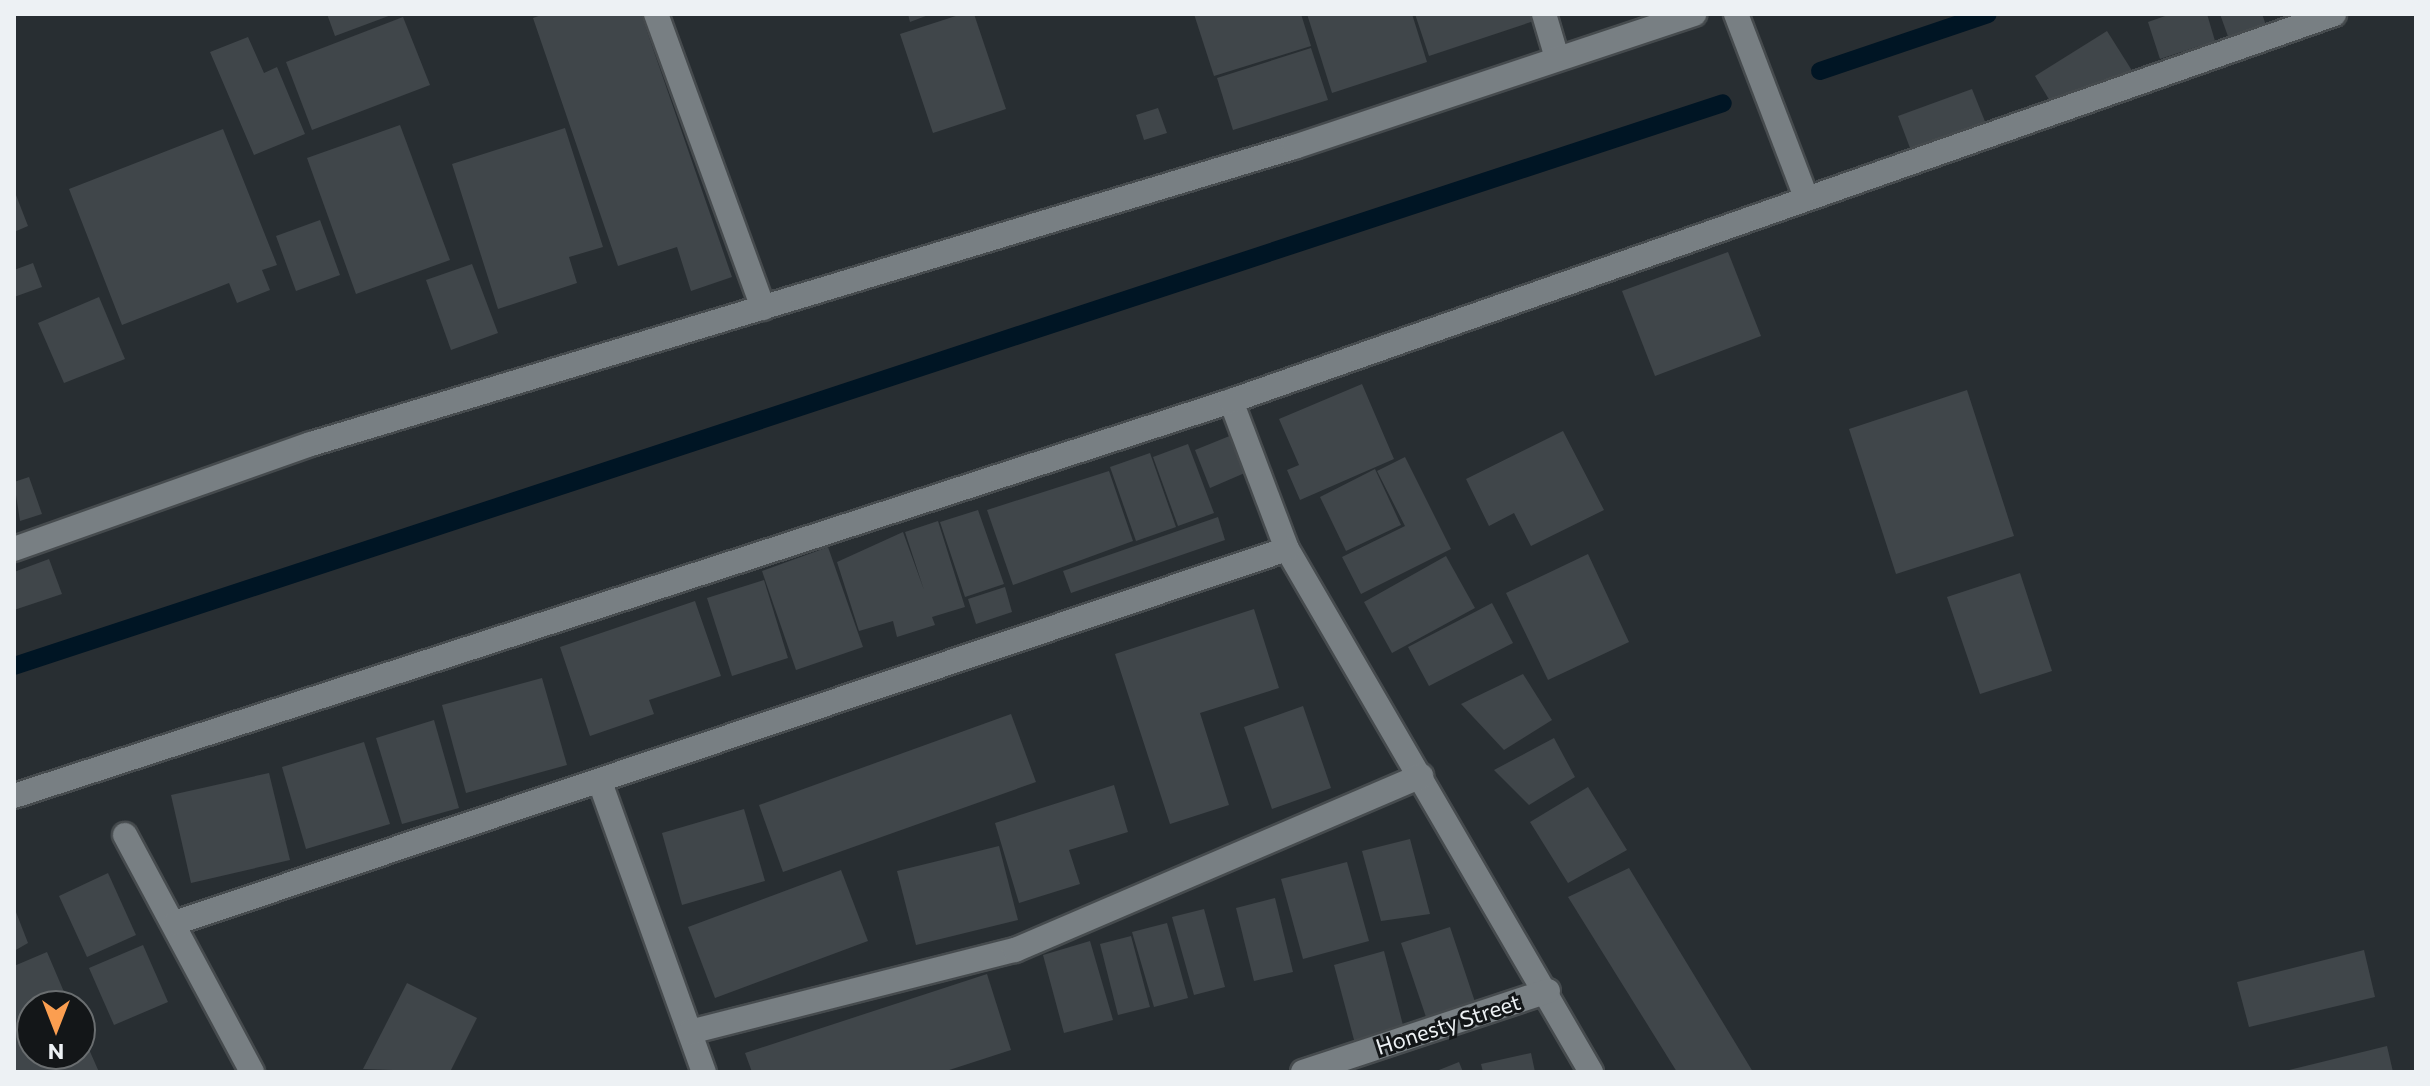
<!DOCTYPE html>
<style>
body{margin:0}
#map{position:relative;width:2430px;height:1086px;overflow:hidden;background:#282e32;font-family:Commissioner,sans-serif}
div>[style]{position:absolute}
.stream>*{height:18px;margin:-9px;padding:0 9px;transform-origin:9px;border-radius:9px;background:#001524}
.building>*{inset:0;background:#40464a}
.roads{filter:drop-shadow(2px 0 #464b4e) drop-shadow(-2px 0 #464b4e) drop-shadow(0 2px #464b4e) drop-shadow(0 -2px #464b4e)}
.minor>*{height:24px;margin:-12px;padding:0 12px;transform-origin:12px;border-radius:12px;background:#787f83}
span{translate:-50% -50%;white-space:nowrap;text-align:center;line-height:1.15;-webkit-text-stroke:6px #131618;paint-order:stroke}
.street-label{font-size:22px;color:#edf1f4}
.frame{position:absolute;inset:0;border:16px solid #edf1f4;pointer-events:none}
.north{position:absolute;left:16px;top:990px;width:80px;height:80px;box-sizing:border-box;background:#131618;border:2px solid #6a6e70;border-radius:50%;rotate:180deg;font-size:22px;font-weight:700;line-height:32px;text-align:center;color:#edf1f4}
.north::after{content:'';display:block;margin:auto;width:28px;height:36px;background:#fb9e50;clip-path:polygon(50% 0,100% 100%,50% 72%,0 100%)}
</style>
<div id="map">
<div class="stream">
<div style="left:1820px;top:71px;width:177px;rotate:-18.7deg"></div>
<div style="left:14px;top:666px;width:1799px;rotate:-18.23deg"></div>
</div>
<div class="building">
<div style="clip-path:polygon(327px 14px,394px 14px,335px 36px)"></div>
<div style="clip-path:polygon(544px 14px,641px 14px,732px 277px,691px 291px,677px 247px,618px 266px,533px 18px)"></div>
<div style="clip-path:polygon(908px 14px,931px 14px,910px 22px)"></div>
<div style="clip-path:polygon(962px 14px,974px 14px,1006px 109px,933px 133px,900px 34px)"></div>
<div style="clip-path:polygon(1194px 14px,1301px 14px,1311px 46px,1214px 76px)"></div>
<div style="clip-path:polygon(1307px 14px,1412px 14px,1427px 62px,1332px 93px)"></div>
<div style="clip-path:polygon(1415px 14px,1535px 14px,1537px 20px,1429px 56px)"></div>
<div style="clip-path:polygon(2171px 14px,2207px 14px,2215px 41px,2160px 59px,2148px 22px)"></div>
<div style="clip-path:polygon(2220px 14px,2262px 14px,2267px 28px,2230px 42px)"></div>
<div style="clip-path:polygon(403px 17px,430px 85px,312px 130px,286px 62px)"></div>
<div style="clip-path:polygon(2107px 31px,2136px 77px,2063px 123px,2035px 76px)"></div>
<div style="clip-path:polygon(248px 37px,264px 73px,277px 67px,305px 134px,254px 155px,210px 52px)"></div>
<div style="clip-path:polygon(1311px 48px,1328px 100px,1233px 130px,1217px 78px)"></div>
<div style="clip-path:polygon(1972px 89px,1988px 129px,1913px 156px,1898px 116px)"></div>
<div style="clip-path:polygon(1158px 108px,1167px 133px,1144px 140px,1136px 115px)"></div>
<div style="clip-path:polygon(400px 125px,450px 260px,356px 294px,307px 158px)"></div>
<div style="clip-path:polygon(565px 128px,603px 247px,569px 257px,577px 283px,498px 309px,452px 164px)"></div>
<div style="clip-path:polygon(223px 129px,277px 265px,262px 270px,270px 290px,237px 303px,229px 283px,122px 325px,69px 189px)"></div>
<div style="clip-path:polygon(14px 190px,28px 226px,14px 232px)"></div>
<div style="clip-path:polygon(320px 220px,340px 275px,296px 291px,276px 236px)"></div>
<div style="clip-path:polygon(1728px 252px,1761px 336px,1655px 376px,1622px 291px)"></div>
<div style="clip-path:polygon(33px 263px,42px 287px,14px 297px,14px 270px)"></div>
<div style="clip-path:polygon(472px 264px,498px 333px,451px 350px,426px 280px)"></div>
<div style="clip-path:polygon(99px 297px,125px 359px,64px 383px,38px 323px)"></div>
<div style="clip-path:polygon(1362px 384px,1394px 459px,1300px 500px,1287px 470px,1299px 465px,1279px 419px)"></div>
<div style="clip-path:polygon(1967px 390px,2014px 536px,1896px 574px,1849px 429px)"></div>
<div style="clip-path:polygon(1563px 431px,1604px 510px,1531px 546px,1514px 513px,1489px 526px,1466px 479px)"></div>
<div style="clip-path:polygon(1232px 435px,1247px 472px,1210px 488px,1195px 450px)"></div>
<div style="clip-path:polygon(1188px 444px,1214px 513px,1178px 526px,1153px 457px)"></div>
<div style="clip-path:polygon(1150px 453px,1176px 527px,1136px 541px,1110px 467px)"></div>
<div style="clip-path:polygon(1405px 457px,1451px 549px,1361px 594px,1342px 557px,1405px 526px,1377px 471px)"></div>
<div style="clip-path:polygon(1375px 469px,1401px 525px,1346px 551px,1320px 497px)"></div>
<div style="clip-path:polygon(1109px 471px,1133px 541px,1013px 585px,987px 510px)"></div>
<div style="clip-path:polygon(29px 477px,42px 514px,20px 521px,14px 482px)"></div>
<div style="clip-path:polygon(978px 510px,1004px 584px,965px 597px,940px 522px)"></div>
<div style="clip-path:polygon(1218px 517px,1225px 540px,1071px 593px,1063px 571px)"></div>
<div style="clip-path:polygon(938px 521px,965px 607px,932px 617px,935px 625px,897px 637px,893px 621px,859px 631px,837px 562px,903px 532px,924px 590px,905px 532px)"></div>
<div style="clip-path:polygon(828px 547px,863px 647px,796px 670px,762px 571px)"></div>
<div style="clip-path:polygon(1588px 554px,1629px 642px,1548px 680px,1506px 593px)"></div>
<div style="clip-path:polygon(1446px 556px,1475px 608px,1392px 653px,1364px 602px)"></div>
<div style="clip-path:polygon(49px 559px,62px 594px,14px 610px,14px 572px)"></div>
<div style="clip-path:polygon(2020px 573px,2052px 671px,1980px 694px,1947px 597px)"></div>
<div style="clip-path:polygon(764px 580px,788px 658px,732px 676px,707px 598px)"></div>
<div style="clip-path:polygon(1005px 587px,1012px 612px,976px 624px,968px 599px)"></div>
<div style="clip-path:polygon(695px 601px,721px 676px,649px 700px,654px 714px,590px 736px,560px 647px)"></div>
<div style="clip-path:polygon(1492px 603px,1513px 643px,1429px 686px,1408px 647px)"></div>
<div style="clip-path:polygon(1254px 609px,1279px 688px,1200px 713px,1229px 805px,1170px 824px,1115px 654px)"></div>
<div style="clip-path:polygon(1523px 674px,1552px 720px,1504px 750px,1461px 704px)"></div>
<div style="clip-path:polygon(542px 678px,567px 765px,466px 793px,442px 705px)"></div>
<div style="clip-path:polygon(1303px 706px,1331px 788px,1272px 809px,1244px 727px)"></div>
<div style="clip-path:polygon(1011px 714px,1036px 782px,783px 872px,759px 805px)"></div>
<div style="clip-path:polygon(434px 720px,459px 808px,402px 824px,376px 738px)"></div>
<div style="clip-path:polygon(1554px 738px,1575px 777px,1529px 805px,1494px 770px)"></div>
<div style="clip-path:polygon(364px 742px,390px 824px,306px 849px,282px 767px)"></div>
<div style="clip-path:polygon(269px 773px,290px 860px,191px 883px,171px 795px)"></div>
<div style="clip-path:polygon(1114px 785px,1128px 832px,1069px 850px,1080px 884px,1019px 903px,995px 823px)"></div>
<div style="clip-path:polygon(1588px 787px,1627px 850px,1568px 883px,1530px 822px)"></div>
<div style="clip-path:polygon(744px 809px,765px 881px,682px 905px,662px 833px)"></div>
<div style="clip-path:polygon(1410px 839px,1430px 914px,1381px 921px,1362px 851px)"></div>
<div style="clip-path:polygon(999px 846px,1018px 920px,916px 945px,897px 871px)"></div>
<div style="clip-path:polygon(1347px 862px,1369px 941px,1303px 959px,1281px 879px)"></div>
<div style="clip-path:polygon(1629px 868px,1753px 1072px,1677px 1072px,1568px 897px)"></div>
<div style="clip-path:polygon(841px 870px,868px 941px,715px 998px,688px 927px)"></div>
<div style="clip-path:polygon(108px 873px,136px 935px,87px 957px,59px 896px)"></div>
<div style="clip-path:polygon(1275px 898px,1293px 972px,1254px 981px,1236px 908px)"></div>
<div style="clip-path:polygon(14px 907px,28px 943px,14px 951px)"></div>
<div style="clip-path:polygon(1204px 909px,1225px 987px,1194px 995px,1172px 917px)"></div>
<div style="clip-path:polygon(1167px 923px,1188px 998px,1154px 1007px,1132px 932px)"></div>
<div style="clip-path:polygon(1450px 927px,1475px 1002px,1426px 1017px,1401px 943px)"></div>
<div style="clip-path:polygon(1131px 936px,1150px 1007px,1118px 1015px,1100px 944px)"></div>
<div style="clip-path:polygon(1090px 941px,1113px 1020px,1064px 1033px,1043px 955px)"></div>
<div style="clip-path:polygon(143px 945px,168px 1002px,114px 1025px,89px 968px)"></div>
<div style="clip-path:polygon(2364px 950px,2375px 997px,2249px 1027px,2237px 982px)"></div>
<div style="clip-path:polygon(1384px 951px,1406px 1037px,1357px 1051px,1334px 965px)"></div>
<div style="clip-path:polygon(47px 952px,70px 1006px,32px 1006px,32px 1054px,80px 1054px,80px 1029px,99px 1072px,14px 1072px,14px 966px)"></div>
<div style="clip-path:polygon(987px 974px,1011px 1050px,943px 1072px,752px 1072px,745px 1053px)"></div>
<div style="clip-path:polygon(407px 983px,477px 1018px,450px 1072px,363px 1069px)"></div>
<div style="clip-path:polygon(2387px 1046px,2393px 1072px,2285px 1072px,2285px 1071px)"></div>
<div style="clip-path:polygon(1531px 1053px,1535px 1072px,1483px 1072px,1481px 1064px)"></div>
<div style="clip-path:polygon(1459px 1062px,1463px 1072px,1434px 1072px)"></div>
</div>
<div class="roads">
<div class="minor">
<div style="left:656px;top:14px;width:313px;rotate:70deg"></div>
<div style="left:1544px;top:14px;width:46px;rotate:73.5deg"></div>
<div style="left:1736px;top:14px;width:196px;rotate:69.1deg"></div>
<div style="left:1231px;top:401px;width:158px;rotate:69.3deg"></div>
<div style="left:1287px;top:549px;width:605px;rotate:59.83deg"></div>
<div style="left:14px;top:549px;width:315px;rotate:-19.5deg"></div>
<div style="left:311px;top:444px;width:1027px;rotate:-16.81deg"></div>
<div style="left:1294px;top:147px;width:422px;rotate:-18.4deg"></div>
<div style="left:600px;top:782px;width:308px;rotate:70.3deg"></div>
<div style="left:14px;top:796px;width:1279px;rotate:-17.98deg"></div>
<div style="left:1231px;top:401px;width:1169px;rotate:-19.33deg"></div>
<div style="left:125px;top:835px;width:269px;rotate:61.8deg"></div>
<div style="left:175px;top:923px;width:1173px;rotate:-18.59deg"></div>
<div style="left:690px;top:1032px;width:335px;rotate:-14.2deg"></div>
<div style="left:1015px;top:950px;width:442px;rotate:-23.2deg"></div>
<div style="left:1303px;top:1072px;width:258px;rotate:-18.3deg"></div>
</div>
</div>
<div class="street-label">
<span style="left:1448px;top:1024px;rotate:-18deg">Honesty Street</span>
</div>
<div class="frame"></div>
<div class="north">N</div>
</div>
